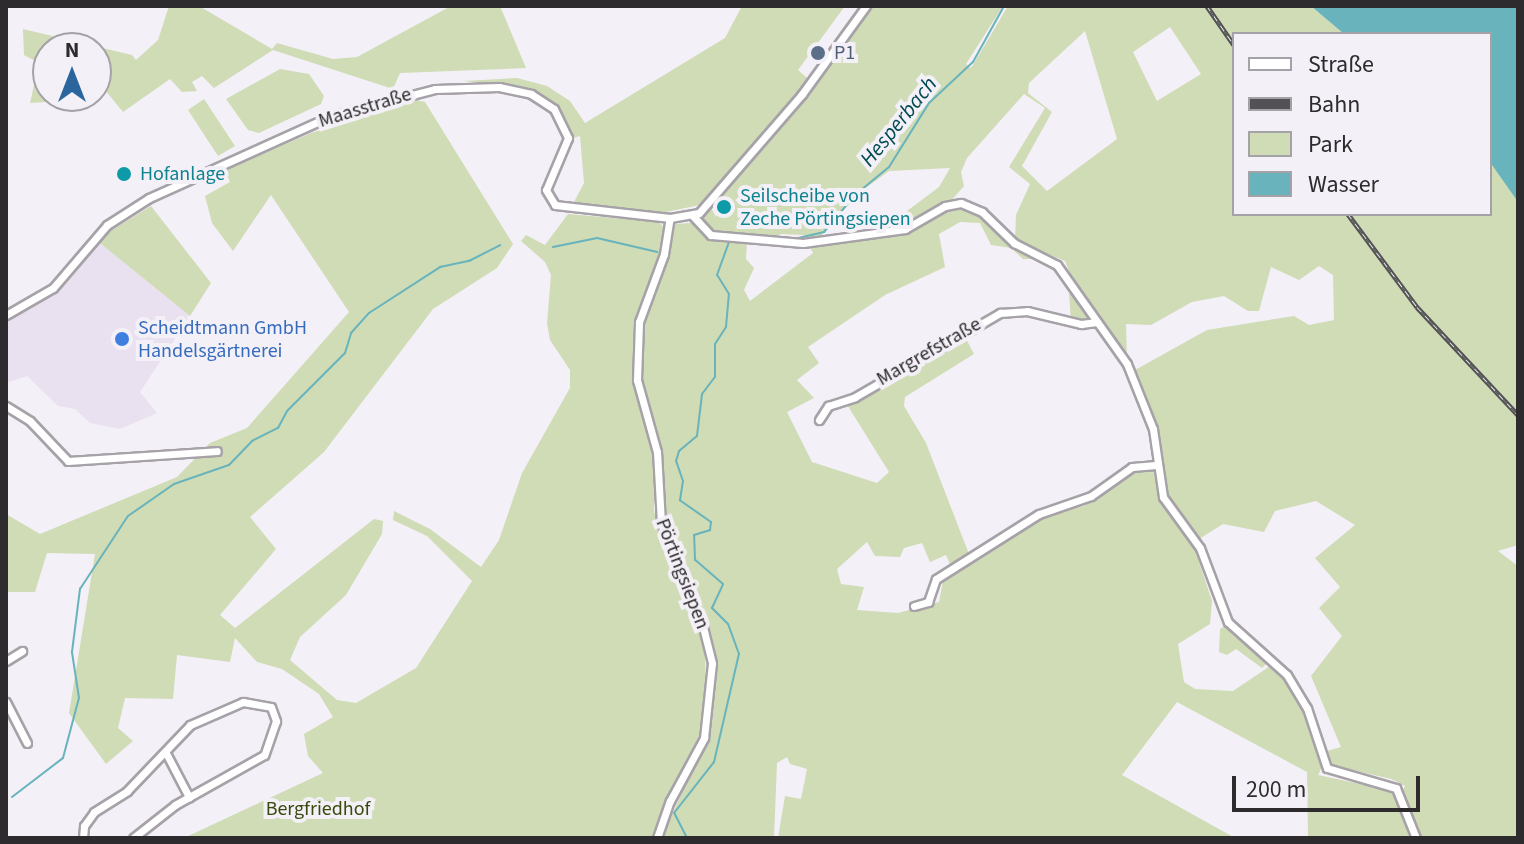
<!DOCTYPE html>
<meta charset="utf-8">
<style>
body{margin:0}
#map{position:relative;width:1524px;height:844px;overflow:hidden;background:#f4f0f7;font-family:"Source Sans 3",sans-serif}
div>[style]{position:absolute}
.built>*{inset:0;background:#e9e1ef}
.green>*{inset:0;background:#cfdcb6}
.water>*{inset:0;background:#68b3bc}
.stream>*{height:2px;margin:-1px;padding:0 1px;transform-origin:1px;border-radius:1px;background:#68b3bc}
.roads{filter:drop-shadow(2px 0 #a6a2a8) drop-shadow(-2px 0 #a6a2a8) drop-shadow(0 2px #a6a2a8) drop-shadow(0 -2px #a6a2a8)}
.street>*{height:7px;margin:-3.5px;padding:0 3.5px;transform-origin:3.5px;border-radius:3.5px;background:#fff}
.rail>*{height:5px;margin-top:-2.5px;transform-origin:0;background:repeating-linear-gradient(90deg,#f4f0f7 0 6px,#535155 0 12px);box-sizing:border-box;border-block:2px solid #535155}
.dots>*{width:22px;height:22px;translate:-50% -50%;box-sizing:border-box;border:4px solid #f4f0f7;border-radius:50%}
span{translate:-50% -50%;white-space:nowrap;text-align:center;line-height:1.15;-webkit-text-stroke:8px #f4f0f7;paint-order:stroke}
.service-label{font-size:20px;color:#4e5e75}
.left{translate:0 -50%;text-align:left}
.street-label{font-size:20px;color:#2d2b2e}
.culture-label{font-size:20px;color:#0d838f}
.shop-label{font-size:20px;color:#366cbe}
.park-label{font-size:20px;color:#3a490c}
.water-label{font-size:22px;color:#024a51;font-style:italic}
.frame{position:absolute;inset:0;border:8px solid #2d2b2e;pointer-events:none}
.legend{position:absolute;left:1232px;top:32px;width:260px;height:184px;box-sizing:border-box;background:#f4f0f7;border:2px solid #a4a1a7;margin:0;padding:10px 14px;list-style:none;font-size:24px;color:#2d2b2e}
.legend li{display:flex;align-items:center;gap:16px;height:40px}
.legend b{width:40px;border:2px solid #a4a1a7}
.north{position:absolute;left:32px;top:32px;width:80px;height:80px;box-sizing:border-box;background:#f4f0f7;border:2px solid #a4a1a7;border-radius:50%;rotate:0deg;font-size:22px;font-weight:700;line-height:32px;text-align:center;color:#2d2b2e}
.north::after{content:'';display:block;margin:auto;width:28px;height:36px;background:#2b659d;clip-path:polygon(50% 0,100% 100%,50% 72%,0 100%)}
.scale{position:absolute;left:1232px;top:776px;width:188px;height:36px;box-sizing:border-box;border:4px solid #2d2b2e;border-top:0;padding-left:10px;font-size:24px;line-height:28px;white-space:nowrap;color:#2d2b2e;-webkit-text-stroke:6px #f4f0f7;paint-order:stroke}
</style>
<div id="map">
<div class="built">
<div style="clip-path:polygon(96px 240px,190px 316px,140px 392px,157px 413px,120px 429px,90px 423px,75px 409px,58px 406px,27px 376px,6px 383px,6px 317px,37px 301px)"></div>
</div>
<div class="green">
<div style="clip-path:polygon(169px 6px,199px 6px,272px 49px,277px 43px,333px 59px,357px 57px,451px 6px,500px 6px,526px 68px,400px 73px,393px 89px,273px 50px,214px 88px,202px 76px,192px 82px,197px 91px,182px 92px,170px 79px,123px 112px,96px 79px,96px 48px,48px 48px,48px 96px,69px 96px,61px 101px,30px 103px,39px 63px,24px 55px,23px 29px,132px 55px,136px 60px,158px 40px)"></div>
<div style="clip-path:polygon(evenodd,742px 6px,845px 6px,798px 70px,807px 78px,859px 6px,1003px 6px,966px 64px,971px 68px,1008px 6px,1311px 6px,1344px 34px,1234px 34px,1234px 214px,1490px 214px,1490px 162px,1493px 165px,1518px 202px,1518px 545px,1498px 551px,1518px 566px,1518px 838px,1308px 838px,1307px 772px,1177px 702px,1122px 775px,1235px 838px,778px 838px,785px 796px,801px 799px,807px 769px,790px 764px,787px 757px,777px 763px,774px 838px,661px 838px,706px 742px,715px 662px,706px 625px,663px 521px,660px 452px,640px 371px,642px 324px,675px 224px,691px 223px,710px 206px,716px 217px,720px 201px,656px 214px,573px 204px,584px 183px,580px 136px,573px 138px,558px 107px,524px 87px,463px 81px,517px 78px,547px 86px,570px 101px,585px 123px,725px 38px,742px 6px,1170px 27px,1201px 74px,1157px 101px,1133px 52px,1170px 27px,742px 6px,1085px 31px,1117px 139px,1047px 191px,1022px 166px,1052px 112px,1028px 93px,1029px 83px,1085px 31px,742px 6px,1024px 94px,1045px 108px,1009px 167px,1030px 184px,1016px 215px,1015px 241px,1065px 261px,1077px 291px,1069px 294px,1071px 319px,1098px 318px,1127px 361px,1126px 324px,1151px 325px,1192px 302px,1224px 296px,1248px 311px,1259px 311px,1271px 267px,1299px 280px,1319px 266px,1333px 275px,1334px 320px,1309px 325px,1294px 316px,1207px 330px,1135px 370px,1159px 436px,1163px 490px,1177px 516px,1199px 539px,1223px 524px,1264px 532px,1275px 511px,1316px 501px,1355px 525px,1315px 558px,1340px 587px,1319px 608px,1342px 636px,1311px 676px,1341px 747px,1327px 751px,1331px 765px,1391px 779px,1405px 786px,1399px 797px,1388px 790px,1318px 775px,1322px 767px,1306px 710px,1273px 664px,1233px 691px,1195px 689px,1184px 682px,1178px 644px,1210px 624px,1212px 601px,1194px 547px,1159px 495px,1153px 470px,1131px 474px,1084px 506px,1038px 518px,944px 576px,939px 602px,898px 613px,857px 610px,864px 587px,841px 584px,837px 569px,867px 542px,875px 556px,900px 557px,904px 548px,922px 543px,930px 562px,946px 555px,951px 567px,969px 554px,926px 443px,904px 406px,905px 397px,974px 354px,963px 333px,846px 403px,889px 472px,877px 483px,812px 462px,787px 412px,814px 398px,797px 380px,819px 363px,808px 347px,885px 295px,945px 267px,939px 234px,960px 222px,980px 223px,991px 245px,1011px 248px,1023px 259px,1042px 259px,1000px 235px,983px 214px,950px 202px,964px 186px,961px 172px,967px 158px,1024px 94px,742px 6px,950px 168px,939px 187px,887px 226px,863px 237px,819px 238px,860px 192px,889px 171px,950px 168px,742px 6px,782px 234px,804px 235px,813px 253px,750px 301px,744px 290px,754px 268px,746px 259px,747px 242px,737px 241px,738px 236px,769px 239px,782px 234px)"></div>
<div style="clip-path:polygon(280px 69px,309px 74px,324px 96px,321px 104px,259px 133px,248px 130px,226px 99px)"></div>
<div style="clip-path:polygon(204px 99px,235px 146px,218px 156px,188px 110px)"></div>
<div style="clip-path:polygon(416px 100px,425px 102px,513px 244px,497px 268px,433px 309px,324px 452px,250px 517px,276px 549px,220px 615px,235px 628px,374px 519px,383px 521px,382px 534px,346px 595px,300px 637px,290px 660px,337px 700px,356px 703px,416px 668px,472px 581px,427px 536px,393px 520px,394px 511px,430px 529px,481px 567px,499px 540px,522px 473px,570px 388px,570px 370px,550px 340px,547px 323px,551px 275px,545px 262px,521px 241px,526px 235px,545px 245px,568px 214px,659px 222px,665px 229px,663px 246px,636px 315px,633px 379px,655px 460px,654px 512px,704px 642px,707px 696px,702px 730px,664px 802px,652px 838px,184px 838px,323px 773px,308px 756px,304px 734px,333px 717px,319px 694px,282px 669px,257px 662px,235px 638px,230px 662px,177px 655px,173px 699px,125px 698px,118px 728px,133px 741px,106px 764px,69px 713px,95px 554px,47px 553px,35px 592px,6px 592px,6px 514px,40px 534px,177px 477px,210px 443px,247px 428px,349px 312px,271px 195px,233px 251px,212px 223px,205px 196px,230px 182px,223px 171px,311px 133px)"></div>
<div style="clip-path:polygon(151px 206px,211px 283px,190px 316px,96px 240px)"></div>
<div style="clip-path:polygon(1227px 625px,1229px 629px,1270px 660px,1262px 668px,1236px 649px,1227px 655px,1219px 652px,1220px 629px)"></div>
</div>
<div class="water">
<div style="clip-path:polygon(1311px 6px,1518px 6px,1518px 202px,1490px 162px,1490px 34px,1344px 34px)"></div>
</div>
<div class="stream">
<div style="left:732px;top:234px;width:44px;rotate:3.9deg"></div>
<div style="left:794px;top:239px;width:31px;rotate:-13deg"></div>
<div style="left:824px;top:232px;width:48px;rotate:-50deg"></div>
<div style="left:855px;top:195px;width:44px;rotate:-39.5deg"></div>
<div style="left:889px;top:167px;width:75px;rotate:-58deg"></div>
<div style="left:929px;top:103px;width:60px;rotate:-43deg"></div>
<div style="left:973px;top:62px;width:64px;rotate:-61deg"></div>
<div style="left:553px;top:247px;width:45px;rotate:-11.6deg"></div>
<div style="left:597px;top:238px;width:62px;rotate:13.1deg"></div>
<div style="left:12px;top:797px;width:64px;rotate:-37.4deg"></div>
<div style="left:63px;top:758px;width:62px;rotate:-75.1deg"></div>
<div style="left:79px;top:698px;width:47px;rotate:-98.7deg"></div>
<div style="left:72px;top:652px;width:64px;rotate:-82.8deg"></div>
<div style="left:80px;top:589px;width:87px;rotate:-56.7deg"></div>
<div style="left:128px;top:516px;width:56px;rotate:-34.8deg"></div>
<div style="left:174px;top:484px;width:58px;rotate:-19.1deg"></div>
<div style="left:229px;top:465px;width:33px;rotate:-46deg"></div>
<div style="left:252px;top:441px;width:29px;rotate:-27deg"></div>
<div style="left:278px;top:428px;width:19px;rotate:-62deg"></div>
<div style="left:287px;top:411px;width:82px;rotate:-45deg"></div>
<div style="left:345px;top:353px;width:21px;rotate:-73deg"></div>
<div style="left:351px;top:333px;width:27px;rotate:-48deg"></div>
<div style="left:369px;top:313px;width:85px;rotate:-32.9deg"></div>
<div style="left:440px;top:267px;width:30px;rotate:-12deg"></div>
<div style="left:469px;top:261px;width:35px;rotate:-27deg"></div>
<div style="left:687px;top:838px;width:28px;rotate:-117deg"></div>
<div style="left:674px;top:813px;width:65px;rotate:-51.9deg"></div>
<div style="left:714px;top:762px;width:111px;rotate:-77deg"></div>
<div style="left:739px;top:654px;width:32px;rotate:-110deg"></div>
<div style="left:728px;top:624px;width:23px;rotate:-135deg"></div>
<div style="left:712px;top:608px;width:26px;rotate:-65deg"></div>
<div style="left:723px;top:584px;width:37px;rotate:-139deg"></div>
<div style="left:695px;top:560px;width:25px;rotate:-92deg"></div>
<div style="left:694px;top:535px;width:17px;rotate:-17deg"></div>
<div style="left:710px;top:530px;width:8px;rotate:-83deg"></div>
<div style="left:711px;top:522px;width:38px;rotate:-145deg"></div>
<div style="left:680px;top:500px;width:19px;rotate:-81deg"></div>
<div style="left:683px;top:481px;width:21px;rotate:-109deg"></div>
<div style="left:676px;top:461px;width:10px;rotate:-73deg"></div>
<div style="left:679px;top:451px;width:23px;rotate:-40deg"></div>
<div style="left:697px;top:436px;width:42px;rotate:-83.2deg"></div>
<div style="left:702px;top:394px;width:21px;rotate:-53deg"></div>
<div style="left:715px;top:377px;width:33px;rotate:-90deg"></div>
<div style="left:715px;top:344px;width:20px;rotate:-57deg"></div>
<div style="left:726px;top:327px;width:33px;rotate:-85deg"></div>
<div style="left:729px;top:294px;width:22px;rotate:-122deg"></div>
<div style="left:717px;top:275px;width:37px;rotate:-70deg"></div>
</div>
<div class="roads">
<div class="street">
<div style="left:693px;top:216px;width:26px;rotate:47deg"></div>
<div style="left:711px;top:235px;width:92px;rotate:5deg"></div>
<div style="left:803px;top:243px;width:103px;rotate:-7.8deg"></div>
<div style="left:905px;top:229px;width:46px;rotate:-29.9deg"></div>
<div style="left:945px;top:206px;width:16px;rotate:-11deg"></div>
<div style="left:961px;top:203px;width:23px;rotate:23deg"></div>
<div style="left:982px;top:212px;width:45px;rotate:44.1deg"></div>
<div style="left:1014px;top:243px;width:48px;rotate:27.1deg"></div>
<div style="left:1057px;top:265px;width:121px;rotate:54.7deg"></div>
<div style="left:1127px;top:364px;width:70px;rotate:68.2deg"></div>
<div style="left:1153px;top:429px;width:69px;rotate:81.6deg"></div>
<div style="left:1163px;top:497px;width:63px;rotate:54deg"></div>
<div style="left:1200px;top:548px;width:79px;rotate:69.3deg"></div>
<div style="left:1228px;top:622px;width:79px;rotate:41.9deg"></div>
<div style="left:1287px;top:675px;width:39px;rotate:59deg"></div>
<div style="left:1307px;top:708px;width:63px;rotate:71.6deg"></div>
<div style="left:1327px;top:768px;width:72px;rotate:16.2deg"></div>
<div style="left:1396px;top:788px;width:54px;rotate:68.2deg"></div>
<div style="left:6px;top:315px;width:54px;rotate:-29.9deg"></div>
<div style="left:53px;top:288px;width:83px;rotate:-49.4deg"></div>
<div style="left:107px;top:225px;width:50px;rotate:-32.7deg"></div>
<div style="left:149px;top:198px;width:200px;rotate:-24.3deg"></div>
<div style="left:331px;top:116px;width:107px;rotate:-14.6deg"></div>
<div style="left:435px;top:89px;width:64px;rotate:-1.8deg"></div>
<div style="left:499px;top:87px;width:33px;rotate:12deg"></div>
<div style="left:531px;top:94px;width:27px;rotate:33deg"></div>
<div style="left:554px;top:109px;width:32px;rotate:64deg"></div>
<div style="left:568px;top:138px;width:56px;rotate:112.9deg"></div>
<div style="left:546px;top:190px;width:17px;rotate:59deg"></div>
<div style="left:555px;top:205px;width:116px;rotate:6.4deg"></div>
<div style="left:6px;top:406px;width:28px;rotate:32deg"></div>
<div style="left:30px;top:421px;width:55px;rotate:46.5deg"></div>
<div style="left:68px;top:461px;width:149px;rotate:-3.8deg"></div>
<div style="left:819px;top:420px;width:17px;rotate:-57deg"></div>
<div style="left:828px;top:406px;width:28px;rotate:-18deg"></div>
<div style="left:855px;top:397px;width:168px;rotate:-30.1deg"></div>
<div style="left:1000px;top:313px;width:27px;rotate:-4deg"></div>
<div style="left:1027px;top:311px;width:56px;rotate:13.5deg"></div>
<div style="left:1081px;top:324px;width:16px;rotate:-7deg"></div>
<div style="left:914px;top:606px;width:15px;rotate:-16deg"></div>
<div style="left:928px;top:602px;width:24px;rotate:-71deg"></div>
<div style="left:936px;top:579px;width:122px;rotate:-32.3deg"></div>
<div style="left:1039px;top:514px;width:55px;rotate:-19.1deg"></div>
<div style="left:1091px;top:496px;width:50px;rotate:-35.3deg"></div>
<div style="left:1132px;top:467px;width:24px;rotate:-5deg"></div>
<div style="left:6px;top:661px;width:19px;rotate:-32deg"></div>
<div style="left:6px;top:702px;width:46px;rotate:62.9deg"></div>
<div style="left:166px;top:753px;width:50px;rotate:62.4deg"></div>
<div style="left:83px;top:838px;width:12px;rotate:-85deg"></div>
<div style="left:84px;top:826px;width:17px;rotate:-54deg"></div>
<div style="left:94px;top:812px;width:39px;rotate:-32deg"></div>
<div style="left:127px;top:791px;width:91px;rotate:-46.3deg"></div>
<div style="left:190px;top:725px;width:58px;rotate:-23.5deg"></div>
<div style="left:243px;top:702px;width:28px;rotate:10deg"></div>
<div style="left:271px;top:707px;width:15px;rotate:70deg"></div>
<div style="left:276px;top:721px;width:36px;rotate:109deg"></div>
<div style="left:264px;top:755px;width:102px;rotate:150.7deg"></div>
<div style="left:175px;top:805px;width:53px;rotate:141.8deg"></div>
<div style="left:657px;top:838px;width:39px;rotate:-71deg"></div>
<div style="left:670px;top:801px;width:72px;rotate:-61.6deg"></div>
<div style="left:704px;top:738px;width:75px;rotate:-83.9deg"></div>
<div style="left:712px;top:663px;width:38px;rotate:-104deg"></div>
<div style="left:703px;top:626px;width:111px;rotate:-112.2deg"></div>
<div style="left:661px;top:523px;width:71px;rotate:-93.2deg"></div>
<div style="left:657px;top:452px;width:75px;rotate:-105.5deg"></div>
<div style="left:637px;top:380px;width:58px;rotate:-88deg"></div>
<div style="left:639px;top:322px;width:72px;rotate:-69.8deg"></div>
<div style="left:664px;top:254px;width:36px;rotate:-81deg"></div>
<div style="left:670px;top:218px;width:29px;rotate:-10deg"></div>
<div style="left:699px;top:213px;width:157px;rotate:-49.1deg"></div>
<div style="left:802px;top:94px;width:109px;rotate:-54deg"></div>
</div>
</div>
<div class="rail">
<div style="left:1207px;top:6px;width:47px;rotate:55.3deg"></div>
<div style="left:1348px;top:214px;width:116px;rotate:53.4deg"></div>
<div style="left:1417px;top:307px;width:148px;rotate:46.9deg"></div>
</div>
<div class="dots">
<div style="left:818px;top:53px;background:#5c6f8a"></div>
<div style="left:124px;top:174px;background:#0f9aa8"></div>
<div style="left:724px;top:207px;background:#0f9aa8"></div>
<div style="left:122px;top:339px;background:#3f7fe0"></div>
</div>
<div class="service-label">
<span class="left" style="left:834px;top:53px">P1</span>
</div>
<div class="street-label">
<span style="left:365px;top:108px;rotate:-17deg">Maasstraße</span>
<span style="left:929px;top:352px;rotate:-30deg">Margrefstraße</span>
<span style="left:682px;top:574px;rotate:69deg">Pörtingsiepen</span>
</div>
<div class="culture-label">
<span class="left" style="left:140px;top:174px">Hofanlage</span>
<span class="left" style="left:740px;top:208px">Seilscheibe von<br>Zeche Pörtingsiepen</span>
</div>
<div class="shop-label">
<span class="left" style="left:138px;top:340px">Scheidtmann GmbH<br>Handelsgärtnerei</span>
</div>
<div class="park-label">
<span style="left:318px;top:809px">Bergfriedhof</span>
</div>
<div class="water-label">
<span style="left:899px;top:122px;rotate:-51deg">Hesperbach</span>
</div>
<div class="frame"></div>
<ul class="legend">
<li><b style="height:10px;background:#fff"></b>Straße</li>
<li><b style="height:10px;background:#535155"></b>Bahn</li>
<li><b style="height:22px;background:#cfdcb6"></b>Park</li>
<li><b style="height:22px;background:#68b3bc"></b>Wasser</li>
</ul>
<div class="north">N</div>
<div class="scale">200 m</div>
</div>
